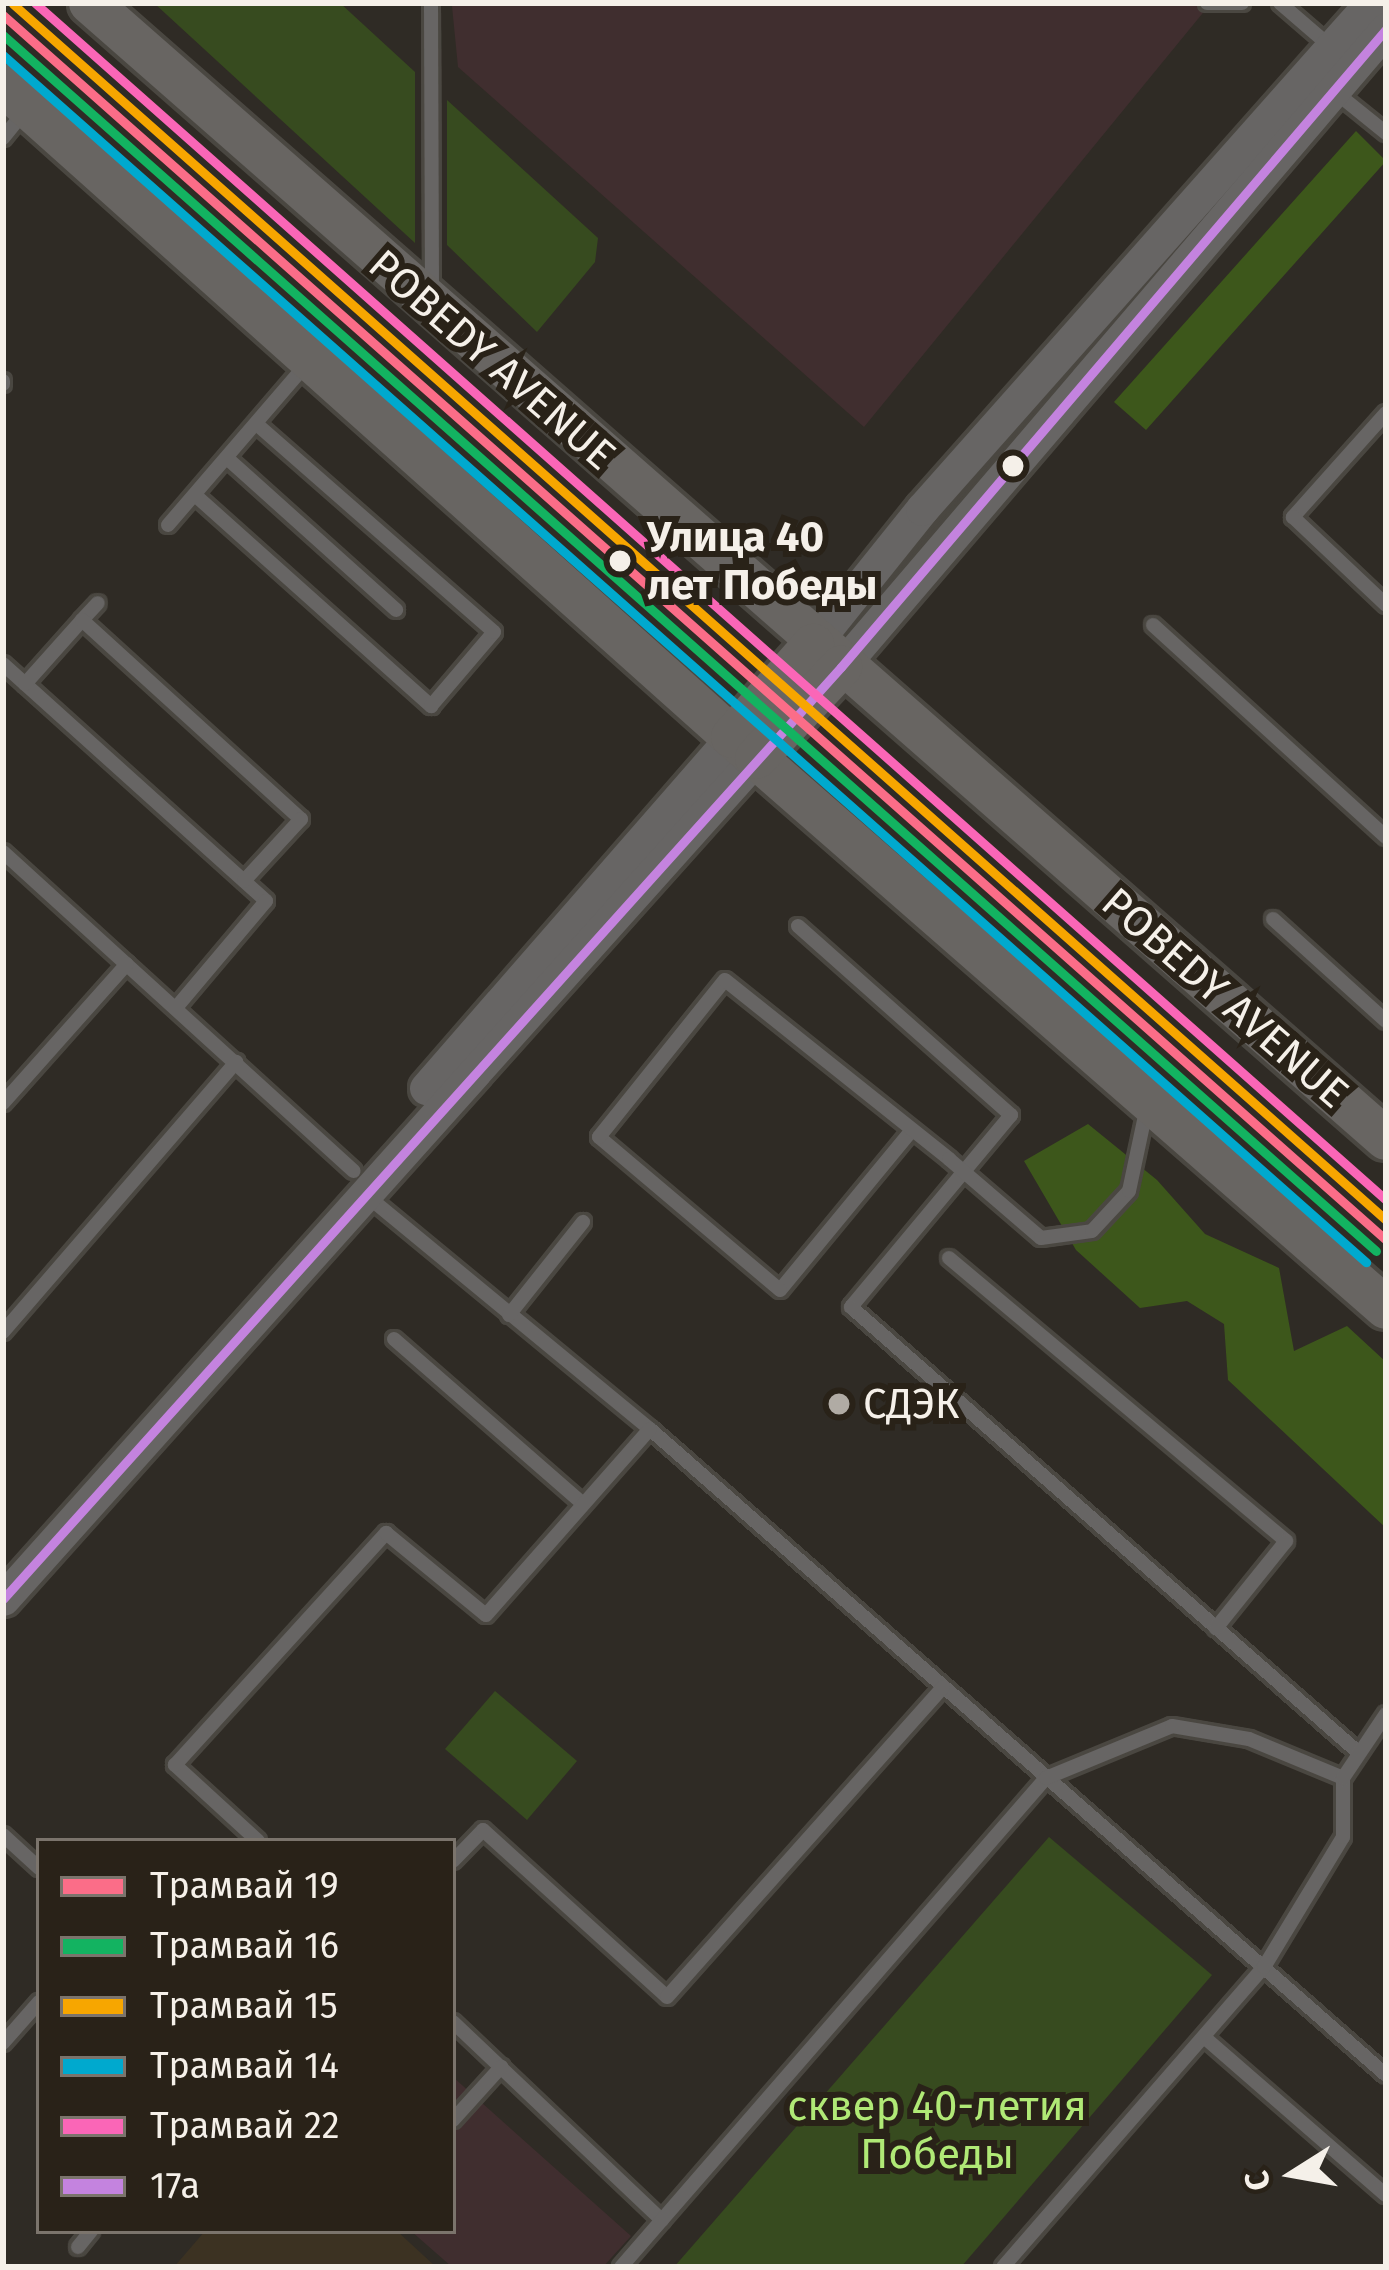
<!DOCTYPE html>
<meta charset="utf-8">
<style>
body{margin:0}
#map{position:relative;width:1389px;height:2270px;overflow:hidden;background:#2f2b25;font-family:"Fira Sans",sans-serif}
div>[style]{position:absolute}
.commercial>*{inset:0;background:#402e2f}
.built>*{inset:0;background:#3c3222}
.green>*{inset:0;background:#374b1f}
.forest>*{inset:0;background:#3d571b}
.roads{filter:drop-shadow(3px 0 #4a4741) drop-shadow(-3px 0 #4a4741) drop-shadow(0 3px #4a4741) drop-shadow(0 -3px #4a4741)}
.service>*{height:14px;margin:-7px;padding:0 7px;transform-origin:7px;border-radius:7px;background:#676564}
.tertiary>*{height:33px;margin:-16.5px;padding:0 16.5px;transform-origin:16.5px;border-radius:16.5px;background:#676564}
.primary>*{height:42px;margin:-21px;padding:0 21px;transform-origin:21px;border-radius:21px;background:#686562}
.bus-1>*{height:9px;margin:-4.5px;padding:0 4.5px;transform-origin:4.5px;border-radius:4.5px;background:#c483df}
.tram-1>*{height:9px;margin:-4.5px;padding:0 4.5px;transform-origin:4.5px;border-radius:4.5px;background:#fb6d88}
.tram-2>*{height:9px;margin:-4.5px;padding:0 4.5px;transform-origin:4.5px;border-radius:4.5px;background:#13b361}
.tram-3>*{height:9px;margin:-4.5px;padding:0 4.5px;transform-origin:4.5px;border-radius:4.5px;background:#f7a600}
.tram-4>*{height:9px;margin:-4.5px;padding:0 4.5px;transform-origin:4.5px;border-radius:4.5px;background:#00a9ce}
.tram-5>*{height:9px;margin:-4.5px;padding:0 4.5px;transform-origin:4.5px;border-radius:4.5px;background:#fa66b7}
.dots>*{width:33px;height:33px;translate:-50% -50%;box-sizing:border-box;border:6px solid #292218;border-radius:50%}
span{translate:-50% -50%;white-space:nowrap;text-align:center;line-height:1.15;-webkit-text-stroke:12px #292218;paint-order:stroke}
.street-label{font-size:42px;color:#f5f0e9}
.stop-label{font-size:42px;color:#f5f0e9;font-weight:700}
.left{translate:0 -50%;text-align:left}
.poi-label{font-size:42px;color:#f5f0e9}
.park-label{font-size:42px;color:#b0e976}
.frame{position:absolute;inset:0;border:6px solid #f5f0e9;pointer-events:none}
.legend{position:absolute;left:36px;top:1838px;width:420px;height:396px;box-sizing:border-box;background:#292218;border:3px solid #7b746c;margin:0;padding:15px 21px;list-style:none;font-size:36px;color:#f5f0e9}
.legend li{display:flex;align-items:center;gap:24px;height:60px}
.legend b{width:60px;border:3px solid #7b746c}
.north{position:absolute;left:1233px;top:2114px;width:120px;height:120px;-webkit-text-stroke:9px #292218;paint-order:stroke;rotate:259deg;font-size:33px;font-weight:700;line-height:48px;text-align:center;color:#f5f0e9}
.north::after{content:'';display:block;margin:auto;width:42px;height:54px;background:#f5f0e9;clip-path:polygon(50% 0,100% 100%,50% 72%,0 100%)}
</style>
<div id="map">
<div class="commercial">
<div style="clip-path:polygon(1211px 3px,864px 427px,458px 67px,452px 6px)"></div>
<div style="clip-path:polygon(453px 2077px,631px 2236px,603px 2267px,452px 2267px,411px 2231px,453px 2231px)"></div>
</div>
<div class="built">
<div style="clip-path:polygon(205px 2231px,397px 2231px,436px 2267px,174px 2267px)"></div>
</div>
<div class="green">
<div style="clip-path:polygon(154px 3px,340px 3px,415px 72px,415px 243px)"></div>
<div style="clip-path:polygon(447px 100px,598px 238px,595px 262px,537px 332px,447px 245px)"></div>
<div style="clip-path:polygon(495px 1691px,577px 1761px,527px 1820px,445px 1749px)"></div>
<div style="clip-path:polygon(1049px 1837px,1212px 1975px,961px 2267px,674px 2267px)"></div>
</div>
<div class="forest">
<div style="clip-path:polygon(1356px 131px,1386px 161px,1146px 430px,1114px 402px)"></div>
<div style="clip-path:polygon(1088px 1124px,1157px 1180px,1205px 1234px,1279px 1268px,1294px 1351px,1347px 1326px,1386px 1362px,1386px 1528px,1228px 1380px,1224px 1324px,1187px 1301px,1140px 1308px,1076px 1250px,1024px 1161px)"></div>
</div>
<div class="roads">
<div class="service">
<div style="left:431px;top:3px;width:289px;rotate:89.8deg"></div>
<div style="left:1207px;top:3px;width:35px"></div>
<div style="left:1280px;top:3px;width:67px;rotate:40.8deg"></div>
<div style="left:1334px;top:91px;width:67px;rotate:38.9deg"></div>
<div style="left:3px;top:138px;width:33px;rotate:-51deg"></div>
<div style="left:3px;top:381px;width:3px;rotate:90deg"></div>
<div style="left:1386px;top:413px;width:140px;rotate:131.8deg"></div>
<div style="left:1293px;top:517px;width:128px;rotate:43.4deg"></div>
<div style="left:228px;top:459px;width:226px;rotate:41.9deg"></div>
<div style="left:195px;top:495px;width:317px;rotate:41.8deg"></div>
<div style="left:431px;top:706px;width:97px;rotate:-49.6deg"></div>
<div style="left:494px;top:632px;width:316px;rotate:-138.8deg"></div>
<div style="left:168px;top:525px;width:215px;rotate:-49.3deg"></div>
<div style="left:82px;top:620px;width:23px;rotate:-47deg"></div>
<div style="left:1153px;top:625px;width:315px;rotate:42.3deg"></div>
<div style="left:3px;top:664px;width:354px;rotate:42deg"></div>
<div style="left:266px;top:901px;width:140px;rotate:130.1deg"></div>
<div style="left:25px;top:684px;width:86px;rotate:-48.3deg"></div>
<div style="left:82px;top:620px;width:296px;rotate:42.3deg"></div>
<div style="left:301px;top:819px;width:84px;rotate:132.6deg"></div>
<div style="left:3px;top:852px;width:474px;rotate:42.3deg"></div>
<div style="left:1273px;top:919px;width:152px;rotate:42.1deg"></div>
<div style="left:798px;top:926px;width:285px;rotate:41.6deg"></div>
<div style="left:1011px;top:1115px;width:250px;rotate:129.8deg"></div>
<div style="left:851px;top:1307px;width:676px;rotate:41.28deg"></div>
<div style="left:3px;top:1103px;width:186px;rotate:-48.3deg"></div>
<div style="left:912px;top:1130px;width:207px;rotate:129.5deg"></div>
<div style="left:780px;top:1290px;width:237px;rotate:-139.8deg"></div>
<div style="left:599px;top:1137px;width:201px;rotate:-51.3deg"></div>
<div style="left:725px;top:980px;width:287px;rotate:38.6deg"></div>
<div style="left:949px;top:1159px;width:121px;rotate:40.7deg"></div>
<div style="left:1041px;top:1238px;width:51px;rotate:-7.8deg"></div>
<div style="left:1092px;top:1231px;width:54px;rotate:-47.2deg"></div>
<div style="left:1129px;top:1191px;width:82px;rotate:-78deg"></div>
<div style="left:366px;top:1195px;width:368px;rotate:39.5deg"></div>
<div style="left:650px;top:1429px;width:979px;rotate:41.27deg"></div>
<div style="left:949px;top:1258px;width:440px;rotate:40deg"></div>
<div style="left:1286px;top:1541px;width:112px;rotate:128.8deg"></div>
<div style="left:509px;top:1315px;width:119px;rotate:-51.5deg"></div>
<div style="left:3px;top:1332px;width:357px;rotate:-49.2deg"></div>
<div style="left:394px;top:1339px;width:251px;rotate:41.1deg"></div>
<div style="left:3px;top:1835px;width:49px;rotate:42.5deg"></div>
<div style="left:258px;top:1841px;width:113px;rotate:-137.5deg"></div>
<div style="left:175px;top:1765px;width:314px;rotate:-47.7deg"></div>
<div style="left:386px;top:1533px;width:129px;rotate:39.4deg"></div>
<div style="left:486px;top:1615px;width:248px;rotate:-48.6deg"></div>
<div style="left:453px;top:1861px;width:43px;rotate:-45.9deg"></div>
<div style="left:483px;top:1830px;width:248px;rotate:42.2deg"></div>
<div style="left:667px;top:1997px;width:415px;rotate:-48.3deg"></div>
<div style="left:453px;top:2022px;width:288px;rotate:43.5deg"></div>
<div style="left:1204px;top:2037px;width:241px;rotate:41deg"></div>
<div style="left:3px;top:2043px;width:55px;rotate:-48.7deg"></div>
<div style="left:453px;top:2120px;width:72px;rotate:-47.8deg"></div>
<div style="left:78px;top:2247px;width:21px;rotate:-51deg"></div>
<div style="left:621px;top:2267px;width:648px;rotate:-49.01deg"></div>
<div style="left:1046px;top:1778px;width:136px;rotate:-22.4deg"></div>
<div style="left:1172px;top:1726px;width:78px;rotate:9.6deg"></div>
<div style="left:1249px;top:1739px;width:102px;rotate:22.5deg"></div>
<div style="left:1003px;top:2267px;width:398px;rotate:-49deg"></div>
<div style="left:1264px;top:1967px;width:152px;rotate:-58.7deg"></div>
<div style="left:1343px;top:1837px;width:59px;rotate:-90deg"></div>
<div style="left:1343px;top:1778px;width:77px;rotate:-56.1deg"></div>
</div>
<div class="tertiary">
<div style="left:813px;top:645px;width:174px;rotate:-51.3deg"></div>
<div style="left:922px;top:509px;width:676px;rotate:-48.42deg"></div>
<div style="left:841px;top:667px;width:839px;rotate:-49.49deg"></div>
<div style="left:426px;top:1088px;width:466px;rotate:-48.9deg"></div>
<div style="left:3px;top:1599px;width:1129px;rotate:-48.16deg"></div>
</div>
<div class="primary">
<div style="left:90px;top:3px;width:1723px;rotate:41.24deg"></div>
<div style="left:3px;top:85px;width:978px;rotate:41.81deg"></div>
<div style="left:732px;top:737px;width:868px;rotate:41.12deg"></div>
<div style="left:732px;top:737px;width:123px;rotate:-48.6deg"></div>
<div style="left:756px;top:758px;width:125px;rotate:-47deg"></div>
</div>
</div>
<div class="bus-1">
<div style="left:3px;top:1599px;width:1253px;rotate:-48.04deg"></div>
<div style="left:841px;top:667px;width:839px;rotate:-49.49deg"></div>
</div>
<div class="tram-1">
<div style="left:3px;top:15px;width:1848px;rotate:41.53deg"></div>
</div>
<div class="tram-2">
<div style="left:3px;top:35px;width:1834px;rotate:41.53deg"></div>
</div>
<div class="tram-3">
<div style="left:13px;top:4px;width:1834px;rotate:41.53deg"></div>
</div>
<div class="tram-4">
<div style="left:3px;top:55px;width:1821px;rotate:41.53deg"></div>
</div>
<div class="tram-5">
<div style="left:35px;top:3px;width:1805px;rotate:41.54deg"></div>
</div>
<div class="dots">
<div style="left:1013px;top:466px;background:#f5f0e9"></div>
<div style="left:620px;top:561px;background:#f5f0e9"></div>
<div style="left:839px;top:1404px;background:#b0aba4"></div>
</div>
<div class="street-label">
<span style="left:492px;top:360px;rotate:41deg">POBEDY AVENUE</span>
<span style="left:1225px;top:998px;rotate:41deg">POBEDY AVENUE</span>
</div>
<div class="stop-label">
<span class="left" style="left:647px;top:561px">Улица 40<br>лет Победы</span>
</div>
<div class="poi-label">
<span class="left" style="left:863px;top:1404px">СДЭК</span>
</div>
<div class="park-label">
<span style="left:937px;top:2130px">сквер 40-летия<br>Победы</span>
</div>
<div class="frame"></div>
<ul class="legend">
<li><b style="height:15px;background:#fb6d88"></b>Трамвай 19</li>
<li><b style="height:15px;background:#13b361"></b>Трамвай 16</li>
<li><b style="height:15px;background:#f7a600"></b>Трамвай 15</li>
<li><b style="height:15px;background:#00a9ce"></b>Трамвай 14</li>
<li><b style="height:15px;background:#fa66b7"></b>Трамвай 22</li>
<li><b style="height:15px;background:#c483df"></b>17a</li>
</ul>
<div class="north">С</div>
</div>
